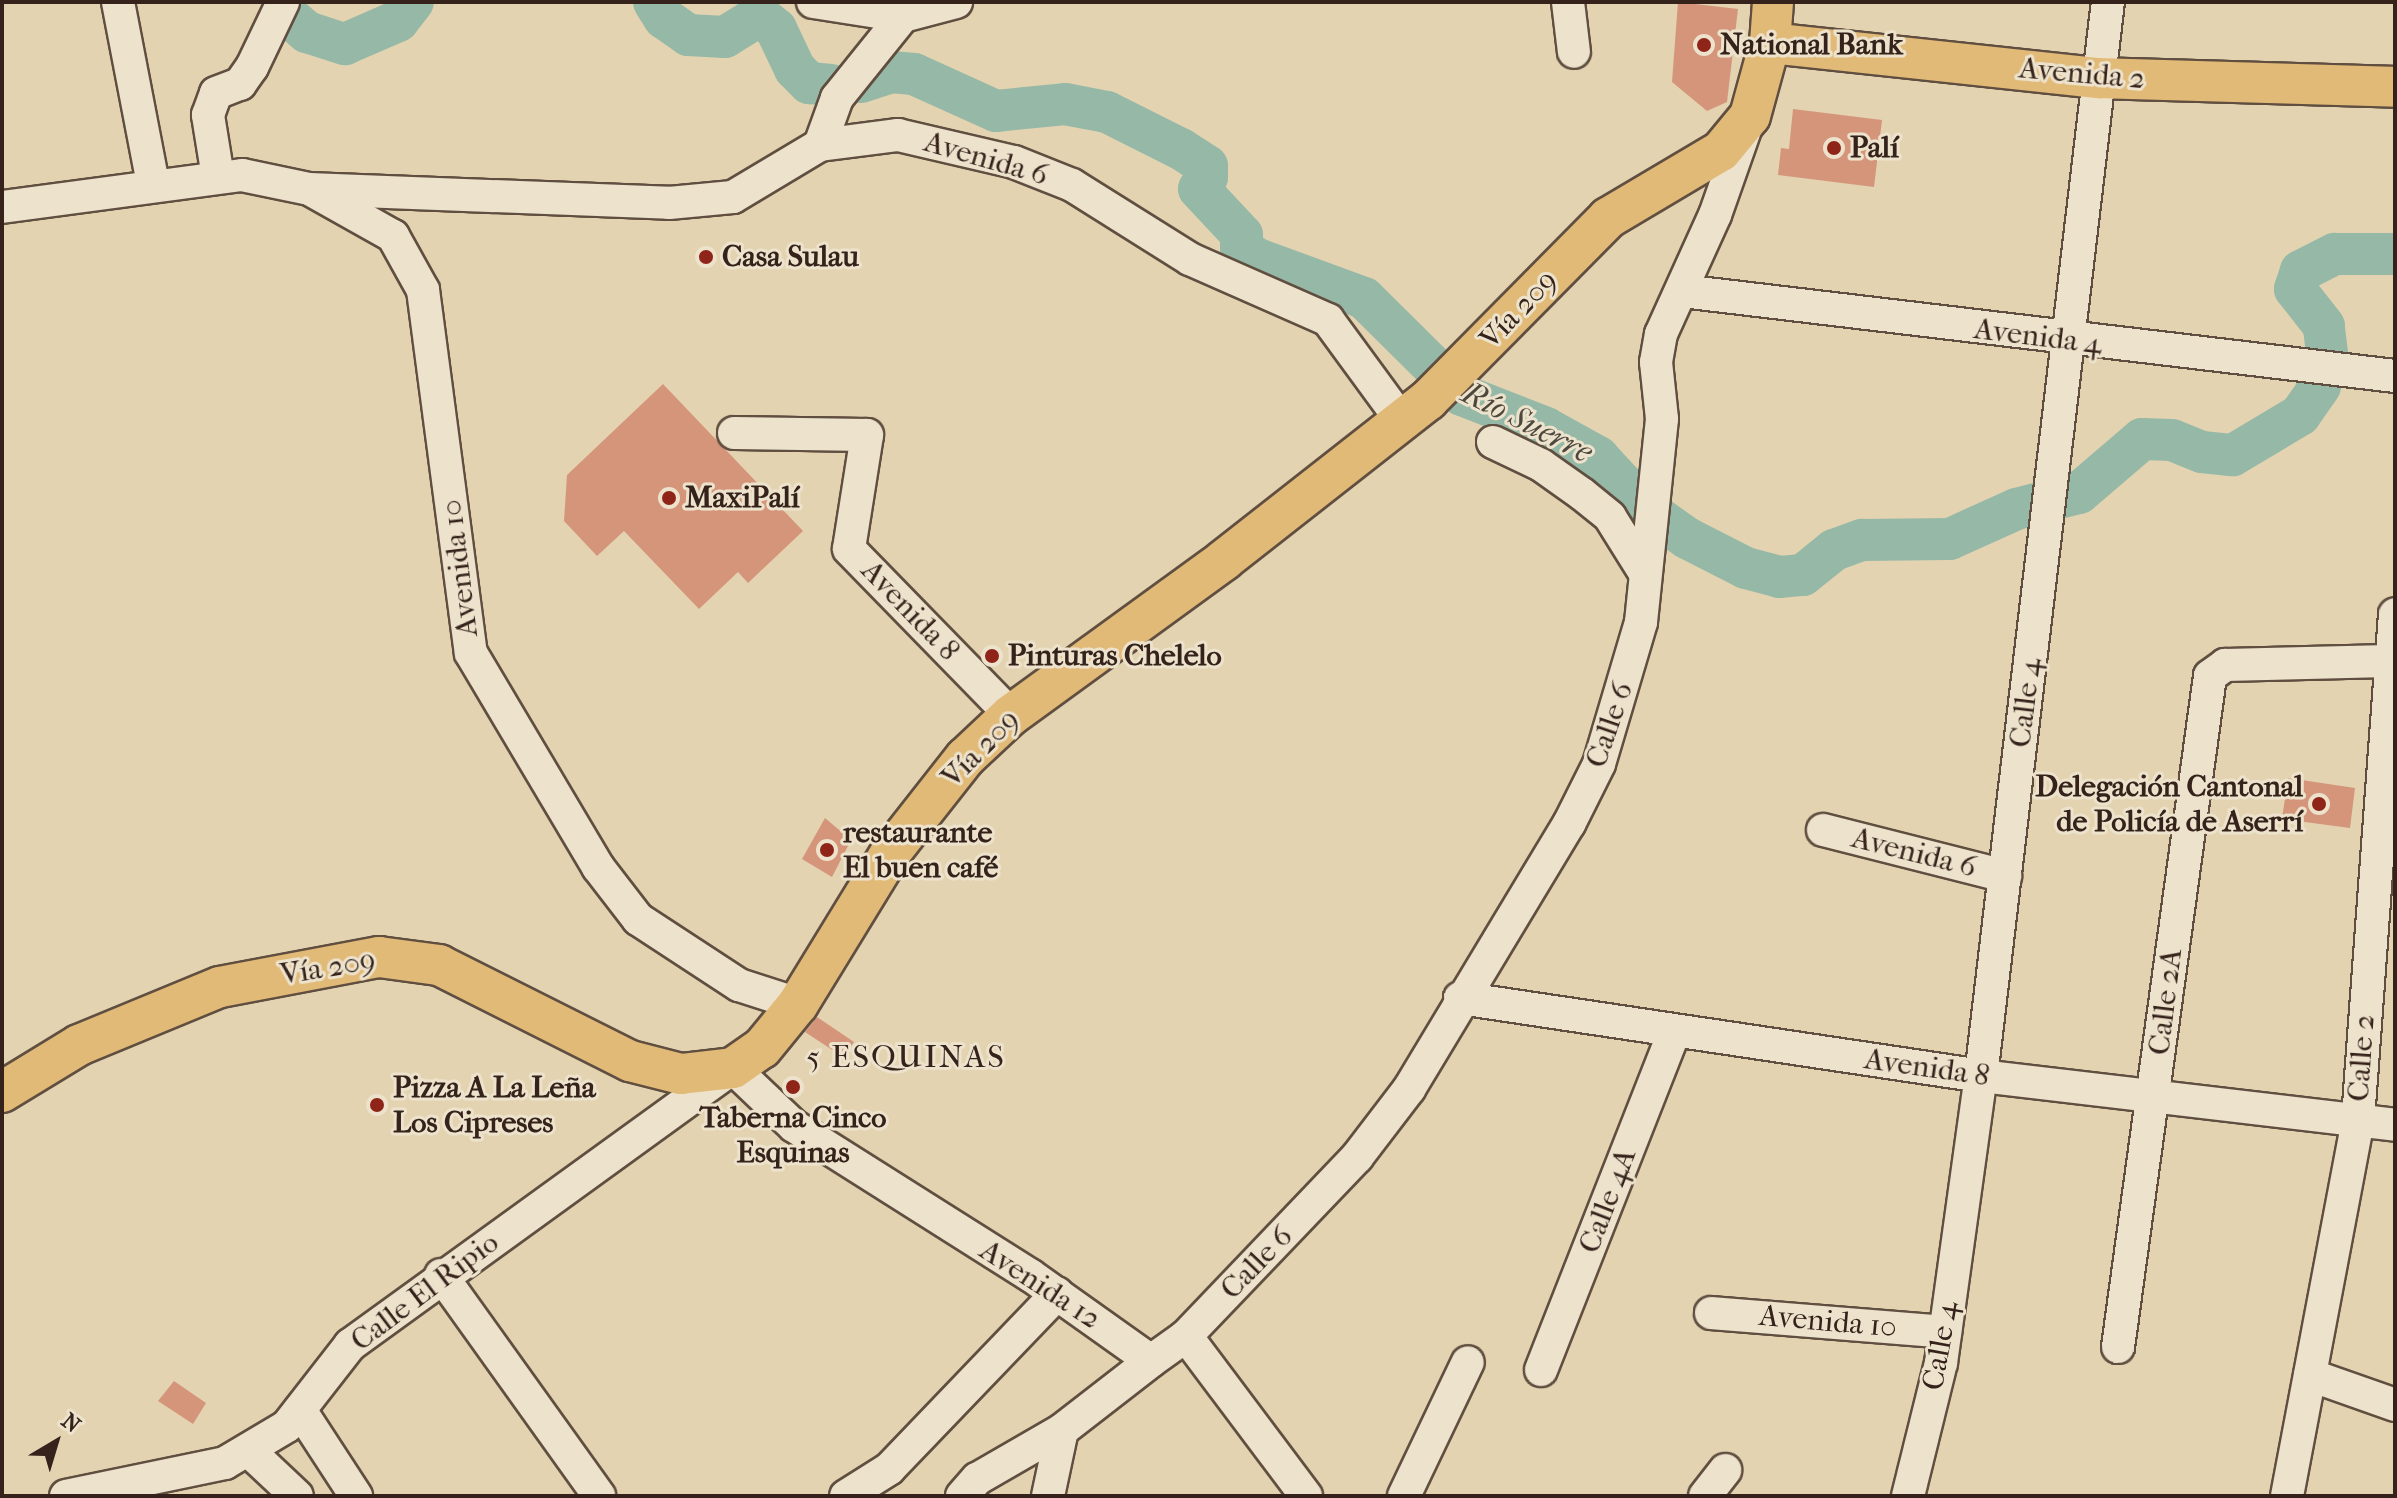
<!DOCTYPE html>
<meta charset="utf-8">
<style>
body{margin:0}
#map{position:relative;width:2397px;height:1498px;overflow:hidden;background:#e3d3b1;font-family:"IM FELL French Canon",serif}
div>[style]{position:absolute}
.river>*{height:42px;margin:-21px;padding:0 21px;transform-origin:21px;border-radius:21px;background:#96b9a7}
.building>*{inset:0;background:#d5957b}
.roads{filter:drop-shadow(2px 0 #604f40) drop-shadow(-2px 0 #604f40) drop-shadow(0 2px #604f40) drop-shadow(0 -2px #604f40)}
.minor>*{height:32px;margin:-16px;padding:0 16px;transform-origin:16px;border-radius:16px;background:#ede2cc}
.major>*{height:40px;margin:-20px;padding:0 20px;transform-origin:20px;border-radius:20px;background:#e2ba78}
.dots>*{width:22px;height:22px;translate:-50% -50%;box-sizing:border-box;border:4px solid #ede2cc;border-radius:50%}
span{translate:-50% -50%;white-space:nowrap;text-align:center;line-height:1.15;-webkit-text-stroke:6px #ede2cc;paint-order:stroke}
.poi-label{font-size:30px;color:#35231b;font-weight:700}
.left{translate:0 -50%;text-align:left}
.right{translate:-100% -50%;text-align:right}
.street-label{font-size:30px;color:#35231b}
.water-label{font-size:32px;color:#4d483e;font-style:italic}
.neighbourhood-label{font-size:32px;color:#35231b;letter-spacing:2px}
.frame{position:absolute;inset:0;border:4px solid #35231b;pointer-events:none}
.north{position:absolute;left:16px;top:1402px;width:80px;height:80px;-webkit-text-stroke:6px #ede2cc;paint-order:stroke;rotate:38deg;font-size:22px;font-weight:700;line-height:32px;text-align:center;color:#35231b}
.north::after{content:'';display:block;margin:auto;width:28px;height:36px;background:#35231b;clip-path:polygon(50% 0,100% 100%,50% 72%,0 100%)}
</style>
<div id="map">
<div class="river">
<div style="left:654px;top:2px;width:19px;rotate:58deg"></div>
<div style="left:664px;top:18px;width:29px;rotate:35deg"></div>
<div style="left:688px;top:35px;width:37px;rotate:3deg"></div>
<div style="left:725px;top:37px;width:34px;rotate:-32deg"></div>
<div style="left:754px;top:19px;width:11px;rotate:5deg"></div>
<div style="left:765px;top:20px;width:14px;rotate:39deg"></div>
<div style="left:776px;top:29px;width:44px;rotate:64.6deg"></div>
<div style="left:795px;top:69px;width:20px;rotate:45deg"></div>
<div style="left:809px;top:83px;width:22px;rotate:5deg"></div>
<div style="left:286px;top:14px;width:28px;rotate:41deg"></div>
<div style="left:307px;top:32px;width:40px;rotate:18deg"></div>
<div style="left:345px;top:44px;width:58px;rotate:-23.5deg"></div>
<div style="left:398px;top:21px;width:24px;rotate:-52deg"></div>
<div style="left:861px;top:82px;width:32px;rotate:-18deg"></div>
<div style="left:891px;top:72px;width:23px;rotate:5deg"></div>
<div style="left:914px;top:74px;width:90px;rotate:24.3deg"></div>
<div style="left:996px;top:111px;width:69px;rotate:-5.8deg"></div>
<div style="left:1065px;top:104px;width:43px;rotate:10.8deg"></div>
<div style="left:1107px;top:112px;width:83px;rotate:26.6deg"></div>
<div style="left:1181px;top:149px;width:31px;rotate:33deg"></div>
<div style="left:1207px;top:166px;width:11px;rotate:90deg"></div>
<div style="left:1207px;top:177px;width:14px;rotate:124deg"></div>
<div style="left:1199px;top:189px;width:63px;rotate:46.9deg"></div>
<div style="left:1242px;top:235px;width:12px;rotate:95deg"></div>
<div style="left:1241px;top:247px;width:18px;rotate:38deg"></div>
<div style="left:1255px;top:258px;width:116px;rotate:20.2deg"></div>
<div style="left:1364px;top:298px;width:138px;rotate:44.7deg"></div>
<div style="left:1462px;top:395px;width:90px;rotate:21.4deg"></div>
<div style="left:1546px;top:428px;width:60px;rotate:29.1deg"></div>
<div style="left:1598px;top:457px;width:71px;rotate:47.3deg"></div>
<div style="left:1646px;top:509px;width:50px;rotate:35.3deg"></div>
<div style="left:1687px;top:538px;width:66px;rotate:27deg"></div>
<div style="left:1746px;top:568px;width:34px;rotate:15deg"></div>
<div style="left:1779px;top:577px;width:24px;rotate:-5deg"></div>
<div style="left:1803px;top:575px;width:40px;rotate:-39deg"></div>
<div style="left:1834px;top:550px;width:30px;rotate:-20deg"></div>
<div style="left:1862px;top:540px;width:88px;rotate:-0.7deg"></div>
<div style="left:1950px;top:539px;width:72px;rotate:-24.4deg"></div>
<div style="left:2016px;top:509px;width:65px;rotate:-14.3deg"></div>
<div style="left:2079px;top:493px;width:83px;rotate:-40.6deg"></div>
<div style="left:2142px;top:439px;width:30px;rotate:2deg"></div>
<div style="left:2172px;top:440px;width:32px;rotate:22deg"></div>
<div style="left:2202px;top:452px;width:31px;rotate:6deg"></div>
<div style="left:2233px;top:455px;width:78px;rotate:-30.8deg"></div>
<div style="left:2300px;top:415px;width:35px;rotate:-55deg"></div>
<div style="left:2328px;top:361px;width:35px;rotate:-97deg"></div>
<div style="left:2324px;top:326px;width:47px;rotate:-128.1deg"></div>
<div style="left:2295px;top:289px;width:19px;rotate:-72deg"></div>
<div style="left:2301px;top:271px;width:38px;rotate:-27deg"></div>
<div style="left:2335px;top:254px;width:60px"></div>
</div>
<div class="building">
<div style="clip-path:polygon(1678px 2px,1738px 9px,1727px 102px,1707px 111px,1672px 82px)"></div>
<div style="clip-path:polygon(1793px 109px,1882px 120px,1874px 187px,1778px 175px,1781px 148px,1789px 149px)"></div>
<div style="clip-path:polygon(663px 384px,803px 531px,748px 583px,738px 572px,699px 609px,624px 531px,597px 556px,564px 521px,567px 475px)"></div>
<div style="clip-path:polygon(2288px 778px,2355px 788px,2350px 828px,2282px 819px)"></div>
<div style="clip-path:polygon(825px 818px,851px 840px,832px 877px,802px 859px)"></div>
<div style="clip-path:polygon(817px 1017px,854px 1042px,843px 1057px,805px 1032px)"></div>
<div style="clip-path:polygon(174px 1381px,206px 1403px,193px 1424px,158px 1401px)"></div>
</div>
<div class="roads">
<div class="minor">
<div style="left:118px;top:2px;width:185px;rotate:79.1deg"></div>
<div style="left:813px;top:2px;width:91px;rotate:8.8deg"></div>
<div style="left:1568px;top:2px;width:50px;rotate:83.2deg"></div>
<div style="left:820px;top:145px;width:50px;rotate:-70.1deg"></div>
<div style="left:837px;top:98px;width:105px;rotate:-51.2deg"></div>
<div style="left:903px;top:16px;width:55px;rotate:-14.8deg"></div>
<div style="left:218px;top:177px;width:63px;rotate:-99.2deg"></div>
<div style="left:208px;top:115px;width:23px;rotate:-70deg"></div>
<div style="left:216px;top:93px;width:26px;rotate:-21deg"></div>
<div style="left:240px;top:84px;width:21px;rotate:-55deg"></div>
<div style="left:252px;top:67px;width:72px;rotate:-64.5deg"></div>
<div style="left:313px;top:191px;width:92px;rotate:29.4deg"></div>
<div style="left:393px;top:236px;width:62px;rotate:60.9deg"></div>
<div style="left:423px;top:290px;width:366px;rotate:82.5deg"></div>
<div style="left:471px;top:653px;width:249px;rotate:59.3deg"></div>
<div style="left:598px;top:867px;width:66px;rotate:52.4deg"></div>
<div style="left:638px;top:919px;width:121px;rotate:33.2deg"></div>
<div style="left:739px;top:985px;width:62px;rotate:17.9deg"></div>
<div style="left:2px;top:207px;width:242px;rotate:-7.6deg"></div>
<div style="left:242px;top:175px;width:68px;rotate:11.8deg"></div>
<div style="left:309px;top:189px;width:360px;rotate:2.2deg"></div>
<div style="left:669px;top:203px;width:64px;rotate:-5.4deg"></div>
<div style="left:733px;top:197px;width:101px;rotate:-30.9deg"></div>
<div style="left:820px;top:145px;width:79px;rotate:-7.3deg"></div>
<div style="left:898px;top:135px;width:119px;rotate:13.1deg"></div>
<div style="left:1014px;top:162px;width:62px;rotate:21.6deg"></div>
<div style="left:1072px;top:185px;width:139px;rotate:32.1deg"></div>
<div style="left:1190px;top:259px;width:151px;rotate:23.8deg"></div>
<div style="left:1328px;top:320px;width:125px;rotate:53.8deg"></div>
<div style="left:1682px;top:291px;width:718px;rotate:6.8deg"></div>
<div style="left:734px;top:433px;width:133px;rotate:0.9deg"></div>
<div style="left:867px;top:435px;width:115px;rotate:99deg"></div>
<div style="left:849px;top:549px;width:232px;rotate:45.7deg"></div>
<div style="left:1493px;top:442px;width:53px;rotate:25.6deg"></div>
<div style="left:1541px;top:465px;width:50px;rotate:35.3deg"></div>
<div style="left:1582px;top:494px;width:36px;rotate:39deg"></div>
<div style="left:1610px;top:517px;width:62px;rotate:58.1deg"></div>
<div style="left:1823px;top:830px;width:188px;rotate:14.2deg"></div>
<div style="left:1460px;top:998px;width:527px;rotate:8.51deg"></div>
<div style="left:1981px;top:1076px;width:417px;rotate:6.7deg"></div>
<div style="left:441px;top:1275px;width:272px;rotate:54.4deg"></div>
<div style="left:1711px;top:1313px;width:235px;rotate:4.6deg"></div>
<div style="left:1186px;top:1336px;width:248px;rotate:-46.3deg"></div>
<div style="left:1357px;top:1157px;width:86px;rotate:-52.6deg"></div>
<div style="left:1409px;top:1089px;width:310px;rotate:-58.9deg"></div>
<div style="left:1569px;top:824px;width:67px;rotate:-63.4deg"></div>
<div style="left:1599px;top:764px;width:148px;rotate:-73.5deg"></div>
<div style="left:1641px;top:622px;width:204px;rotate:-84.1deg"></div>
<div style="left:1662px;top:419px;width:57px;rotate:-96deg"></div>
<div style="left:1656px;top:362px;width:28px;rotate:-80deg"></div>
<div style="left:1661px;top:334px;width:131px;rotate:-65.6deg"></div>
<div style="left:1715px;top:215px;width:93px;rotate:-70.6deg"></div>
<div style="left:2118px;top:1347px;width:677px;rotate:-82.19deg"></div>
<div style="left:2210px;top:676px;width:19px;rotate:-36deg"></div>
<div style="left:2225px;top:665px;width:163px;rotate:-1.4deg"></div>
<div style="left:1541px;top:1370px;width:363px;rotate:-68.5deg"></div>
<div style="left:2310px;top:1375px;width:90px;rotate:19.4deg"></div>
<div style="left:300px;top:1410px;width:103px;rotate:56.9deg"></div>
<div style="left:248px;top:1450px;width:67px;rotate:43.2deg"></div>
<div style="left:66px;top:1496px;width:162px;rotate:-11.7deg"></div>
<div style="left:225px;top:1463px;width:72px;rotate:-30.8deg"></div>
<div style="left:287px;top:1426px;width:103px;rotate:-52.1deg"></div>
<div style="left:350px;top:1345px;width:473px;rotate:-35.9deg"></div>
<div style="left:733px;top:1068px;width:84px;rotate:43.6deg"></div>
<div style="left:794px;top:1126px;width:279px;rotate:32.3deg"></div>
<div style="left:1030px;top:1275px;width:148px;rotate:35.4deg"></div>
<div style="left:1151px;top:1361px;width:43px;rotate:-35.5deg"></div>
<div style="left:1186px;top:1336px;width:200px;rotate:53.1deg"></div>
<div style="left:846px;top:1496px;width:51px;rotate:-32.1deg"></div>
<div style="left:889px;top:1469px;width:243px;rotate:-46.2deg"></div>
<div style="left:962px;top:1496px;width:23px;rotate:-49deg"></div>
<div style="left:977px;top:1479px;width:98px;rotate:-30deg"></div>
<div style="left:1048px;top:1496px;width:67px;rotate:-78deg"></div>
<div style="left:1062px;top:1430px;width:113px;rotate:-37.8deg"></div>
<div style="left:1404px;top:1496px;width:148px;rotate:-64.5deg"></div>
<div style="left:1705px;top:1496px;width:33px;rotate:-52deg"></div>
<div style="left:1908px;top:1496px;width:137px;rotate:-76.1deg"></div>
<div style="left:1941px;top:1363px;width:290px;rotate:-82.1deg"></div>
<div style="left:1981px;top:1076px;width:1081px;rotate:-83.26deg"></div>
<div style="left:2287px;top:1496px;width:384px;rotate:-79.3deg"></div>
<div style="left:2358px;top:1119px;width:506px;rotate:-85.81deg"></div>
</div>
<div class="major">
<div style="left:1770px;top:43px;width:331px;rotate:6.1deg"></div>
<div style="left:2099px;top:78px;width:296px;rotate:1.7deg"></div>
<div style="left:2px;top:1092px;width:90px;rotate:-31.4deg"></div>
<div style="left:79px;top:1045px;width:152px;rotate:-22.4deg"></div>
<div style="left:220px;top:987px;width:162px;rotate:-10.7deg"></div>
<div style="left:379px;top:957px;width:61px;rotate:7.6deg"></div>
<div style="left:439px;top:965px;width:214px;rotate:26.7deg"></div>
<div style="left:630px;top:1061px;width:53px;rotate:14.3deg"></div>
<div style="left:681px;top:1074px;width:52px;rotate:-6.6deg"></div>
<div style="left:733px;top:1068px;width:35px;rotate:-35deg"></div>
<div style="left:762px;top:1048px;width:57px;rotate:-50.7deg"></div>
<div style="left:798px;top:1004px;width:178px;rotate:-58.5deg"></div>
<div style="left:891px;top:852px;width:120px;rotate:-51.8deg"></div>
<div style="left:965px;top:758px;width:63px;rotate:-43.1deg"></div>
<div style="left:1011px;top:715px;width:263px;rotate:-36deg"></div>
<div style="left:1224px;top:560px;width:259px;rotate:-38.1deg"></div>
<div style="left:1428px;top:400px;width:256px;rotate:-45.3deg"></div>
<div style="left:1608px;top:218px;width:131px;rotate:-30.7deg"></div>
<div style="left:1721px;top:151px;width:45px;rotate:-50.4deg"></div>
<div style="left:1750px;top:116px;width:76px;rotate:-74.7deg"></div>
<div style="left:1770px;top:43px;width:41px;rotate:-85.8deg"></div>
</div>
</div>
<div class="dots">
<div style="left:1704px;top:45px;background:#8f2418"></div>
<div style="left:1834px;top:148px;background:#8f2418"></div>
<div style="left:706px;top:257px;background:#8f2418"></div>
<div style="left:669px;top:498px;background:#8f2418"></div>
<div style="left:992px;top:656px;background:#8f2418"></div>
<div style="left:2319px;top:804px;background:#8f2418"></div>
<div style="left:827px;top:850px;background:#8f2418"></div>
<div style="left:793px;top:1087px;background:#8f2418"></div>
<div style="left:377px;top:1105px;background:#8f2418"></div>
</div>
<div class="poi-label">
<span class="left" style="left:1720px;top:45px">National Bank</span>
<span class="left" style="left:1850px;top:148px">Palí</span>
<span class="left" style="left:722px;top:257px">Casa Sulau</span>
<span class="left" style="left:685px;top:498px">MaxiPalí</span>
<span class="left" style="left:1008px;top:656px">Pinturas Chelelo</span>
<span class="right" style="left:2303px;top:804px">Delegación Cantonal<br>de Policía de Aserrí</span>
<span class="left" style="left:843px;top:850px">restaurante<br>El buen café</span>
<span class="left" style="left:393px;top:1105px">Pizza A La Leña<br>Los Cipreses</span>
<span style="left:793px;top:1135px">Taberna Cinco<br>Esquinas</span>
</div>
<div class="street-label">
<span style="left:2082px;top:74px;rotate:5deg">Avenida 2</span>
<span style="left:986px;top:159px;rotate:16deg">Avenida 6</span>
<span style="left:1519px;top:310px;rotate:-46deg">Vía 209</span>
<span style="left:2038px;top:337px;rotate:7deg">Avenida 4</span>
<span style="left:460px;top:568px;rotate:-97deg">Avenida 10</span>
<span style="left:910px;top:611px;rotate:46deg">Avenida 8</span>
<span style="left:2026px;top:703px;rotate:-83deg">Calle 4</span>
<span style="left:1610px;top:725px;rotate:-71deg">Calle 6</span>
<span style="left:981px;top:749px;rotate:-45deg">Vía 209</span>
<span style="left:1914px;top:853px;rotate:14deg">Avenida 6</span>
<span style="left:328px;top:968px;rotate:-9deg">Vía 209</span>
<span style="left:2166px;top:1002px;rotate:-83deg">Calle 2A</span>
<span style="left:2362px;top:1058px;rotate:-86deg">Calle 2</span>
<span style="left:1927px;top:1068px;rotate:8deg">Avenida 8</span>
<span style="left:1608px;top:1201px;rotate:-69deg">Calle 4A</span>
<span style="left:1257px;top:1263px;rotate:-46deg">Calle 6</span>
<span style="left:1040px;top:1285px;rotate:33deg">Avenida 12</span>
<span style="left:425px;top:1292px;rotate:-37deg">Calle El Ripio</span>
<span style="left:1828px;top:1322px;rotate:5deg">Avenida 10</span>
<span style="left:1941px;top:1346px;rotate:-80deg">Calle 4</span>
</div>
<div class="water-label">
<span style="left:1527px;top:423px;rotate:27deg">Río Suerre</span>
</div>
<div class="neighbourhood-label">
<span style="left:906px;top:1057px">5 ESQUINAS</span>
</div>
<div class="frame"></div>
<div class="north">N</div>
</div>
